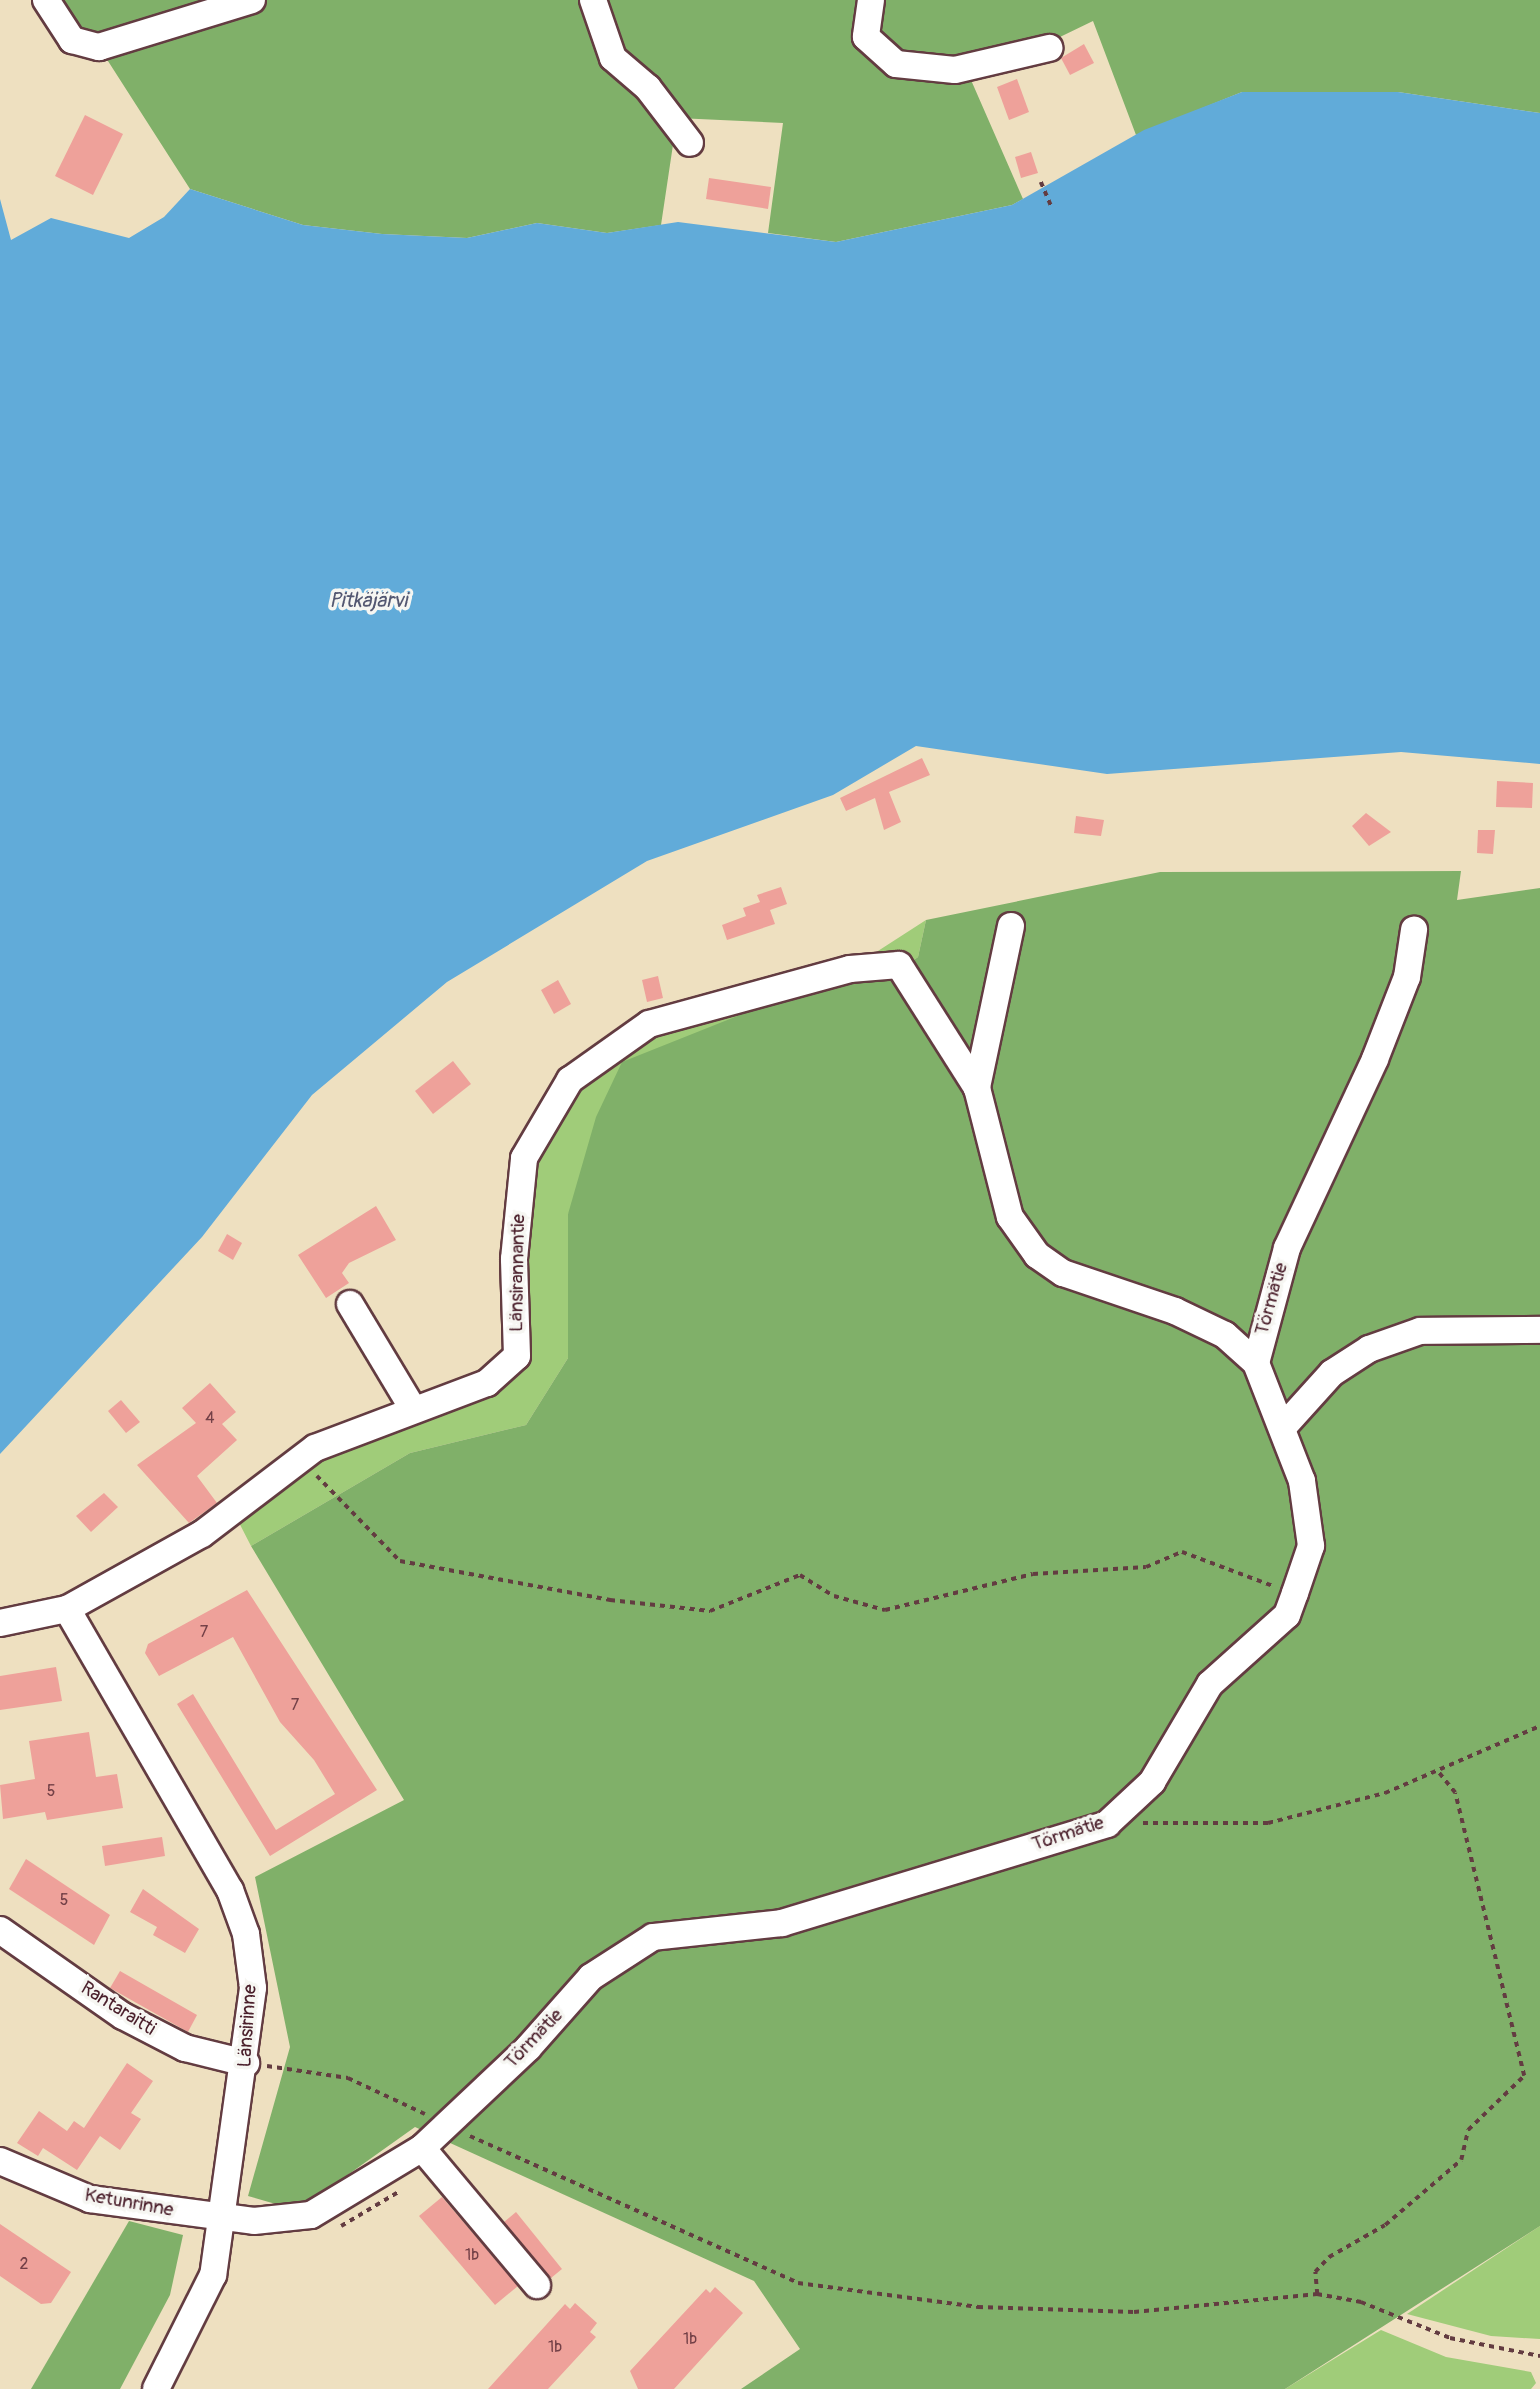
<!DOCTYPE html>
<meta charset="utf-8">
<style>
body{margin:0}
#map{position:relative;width:1540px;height:2389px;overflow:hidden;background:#eee0c0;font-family:Pangolin,sans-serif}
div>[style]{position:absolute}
.green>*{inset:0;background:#a0cc79}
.forest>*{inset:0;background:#80b069}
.water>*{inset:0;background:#61abd9}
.building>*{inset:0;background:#eea19a}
.path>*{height:3.5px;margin-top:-1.75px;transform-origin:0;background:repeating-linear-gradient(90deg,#633c41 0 5px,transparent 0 10px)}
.roads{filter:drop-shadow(2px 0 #633c41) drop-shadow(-2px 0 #633c41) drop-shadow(0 2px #633c41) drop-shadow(0 -2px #633c41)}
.minor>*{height:26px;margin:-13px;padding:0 13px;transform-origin:13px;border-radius:13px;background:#fff}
span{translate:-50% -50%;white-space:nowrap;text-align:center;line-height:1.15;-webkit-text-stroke:7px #f6f6f2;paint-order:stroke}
.number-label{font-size:16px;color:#734047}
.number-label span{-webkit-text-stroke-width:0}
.street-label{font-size:19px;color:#4a1f2b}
.water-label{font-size:21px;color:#535771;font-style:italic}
</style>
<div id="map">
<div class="green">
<div style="clip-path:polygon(926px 920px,918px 957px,896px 973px,855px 984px,568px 1214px,568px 1358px,526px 1425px,410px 1453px,251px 1546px,233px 1511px,301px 1459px,517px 1356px,524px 1158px,570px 1080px,649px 1024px,850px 969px)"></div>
<div style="clip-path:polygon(1540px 2226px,1540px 2339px,1491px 2336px,1407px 2314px)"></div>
<div style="clip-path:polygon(1381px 2330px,1446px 2357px,1531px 2372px,1536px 2383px,1531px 2389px,1285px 2389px)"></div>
</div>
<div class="forest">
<div style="clip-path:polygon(46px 0,1540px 0,1540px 113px,1398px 92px,1242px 92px,1136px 135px,1093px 21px,971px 80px,1023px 199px,1012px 205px,836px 242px,768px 233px,783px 123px,677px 118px,661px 225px,607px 233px,537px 223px,467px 238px,382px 234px,303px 225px,190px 189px,99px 47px)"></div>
<div style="clip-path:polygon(1461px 871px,1457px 900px,1540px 888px,1540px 2226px,1285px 2389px,741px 2389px,800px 2349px,754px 2281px,415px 2127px,311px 2201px,286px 2207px,248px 2196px,290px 2047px,255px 1877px,404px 1800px,251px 1546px,410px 1453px,526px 1425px,568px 1358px,568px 1214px,596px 1117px,622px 1062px,780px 999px,896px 973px,918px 957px,926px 920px,1160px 872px)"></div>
<div style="clip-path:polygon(129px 2221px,183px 2235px,170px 2295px,120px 2389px,31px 2389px)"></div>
</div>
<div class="water">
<div style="clip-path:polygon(1242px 92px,1398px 92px,1540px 113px,1540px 764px,1401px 752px,1107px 774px,916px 746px,833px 795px,647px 861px,447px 982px,312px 1095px,202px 1237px,0 1454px,0 199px,11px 240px,51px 218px,129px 238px,164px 217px,190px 189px,303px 225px,382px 234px,467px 238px,537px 223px,607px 233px,678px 222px,836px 242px,1012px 205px,1144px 130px)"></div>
</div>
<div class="building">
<div style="clip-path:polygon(1084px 44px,1094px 63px,1070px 75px,1061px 58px)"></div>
<div style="clip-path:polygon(1017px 79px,1029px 112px,1009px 120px,997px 87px)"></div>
<div style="clip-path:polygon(85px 115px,123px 134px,93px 195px,55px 176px)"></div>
<div style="clip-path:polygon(1031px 152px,1038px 173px,1021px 178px,1015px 157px)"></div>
<div style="clip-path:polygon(709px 178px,771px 187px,768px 209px,706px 199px)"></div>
<div style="clip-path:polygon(922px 758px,930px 775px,889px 792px,901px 822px,884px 830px,875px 798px,846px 811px,840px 798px)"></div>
<div style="clip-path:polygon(1497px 781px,1533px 783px,1532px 808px,1496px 807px)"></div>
<div style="clip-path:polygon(1366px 813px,1391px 832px,1369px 846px,1352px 826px)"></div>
<div style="clip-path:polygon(1076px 816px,1104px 820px,1101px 836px,1074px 833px)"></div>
<div style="clip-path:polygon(1478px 830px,1495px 830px,1493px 854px,1477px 853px)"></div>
<div style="clip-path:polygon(781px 887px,787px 904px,770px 910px,775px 924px,727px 940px,722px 925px,746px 916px,743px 908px,760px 902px,757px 895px)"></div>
<div style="clip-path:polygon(658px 976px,663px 998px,647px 1002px,642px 980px)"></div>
<div style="clip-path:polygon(558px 980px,571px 1004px,554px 1014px,541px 990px)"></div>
<div style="clip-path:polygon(453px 1061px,471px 1084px,433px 1114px,415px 1091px)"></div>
<div style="clip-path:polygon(376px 1206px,396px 1240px,349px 1263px,342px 1273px,349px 1283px,326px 1298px,298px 1255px)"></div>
<div style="clip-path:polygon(227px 1234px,242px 1243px,233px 1260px,218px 1251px)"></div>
<div style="clip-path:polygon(210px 1383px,236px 1412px,222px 1424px,237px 1440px,197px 1476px,217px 1503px,189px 1523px,137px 1465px,196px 1423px,182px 1408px)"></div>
<div style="clip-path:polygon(121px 1400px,140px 1422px,126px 1433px,108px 1411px)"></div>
<div style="clip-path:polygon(104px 1493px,118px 1507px,91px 1532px,76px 1516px)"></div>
<div style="clip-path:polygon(247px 1590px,377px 1790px,270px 1856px,177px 1704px,193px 1694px,276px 1830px,335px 1794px,314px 1760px,280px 1722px,233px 1637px,159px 1676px,145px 1653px,148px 1644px)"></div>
<div style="clip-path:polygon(56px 1667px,62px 1701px,0 1710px,0 1676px)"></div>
<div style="clip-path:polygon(89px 1732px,96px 1777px,117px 1774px,123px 1808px,47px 1820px,45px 1812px,3px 1819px,0 1785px,35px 1779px,29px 1741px)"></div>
<div style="clip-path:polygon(162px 1837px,165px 1856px,105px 1866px,102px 1846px)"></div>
<div style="clip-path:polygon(26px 1859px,110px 1915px,94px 1945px,9px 1889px)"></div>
<div style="clip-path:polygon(143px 1889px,199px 1929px,185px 1953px,153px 1935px,157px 1927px,130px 1912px)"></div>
<div style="clip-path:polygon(120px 1971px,197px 2015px,188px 2032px,110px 1988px)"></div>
<div style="clip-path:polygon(127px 2063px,153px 2081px,131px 2113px,141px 2119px,120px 2150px,100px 2136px,77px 2170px,43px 2148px,38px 2156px,17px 2143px,39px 2111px,67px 2131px,74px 2121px,84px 2128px)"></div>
<div style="clip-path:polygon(442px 2197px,518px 2286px,495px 2305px,419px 2216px)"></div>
<div style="clip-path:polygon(516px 2212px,562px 2269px,551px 2278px,504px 2222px)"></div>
<div style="clip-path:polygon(0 2224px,71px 2272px,51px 2303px,41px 2304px,0 2276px)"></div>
<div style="clip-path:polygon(715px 2287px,743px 2313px,674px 2389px,638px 2389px,630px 2371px,706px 2289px,710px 2293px)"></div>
<div style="clip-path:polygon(575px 2303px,597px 2323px,590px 2332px,596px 2337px,548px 2389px,488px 2389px,565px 2304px,570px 2309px)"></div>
</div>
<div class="path">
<div style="left:1041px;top:182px;width:26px;rotate:67deg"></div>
<div style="left:317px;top:1476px;width:119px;rotate:45.7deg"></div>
<div style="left:400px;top:1561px;width:214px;rotate:10.5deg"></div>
<div style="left:610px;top:1600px;width:101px;rotate:6.3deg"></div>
<div style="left:710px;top:1611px;width:97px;rotate:-21.8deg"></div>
<div style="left:800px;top:1575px;width:40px;rotate:32deg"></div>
<div style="left:834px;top:1596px;width:53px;rotate:15.4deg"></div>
<div style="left:885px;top:1610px;width:152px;rotate:-13.7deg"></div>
<div style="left:1033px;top:1574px;width:113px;rotate:-3.5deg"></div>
<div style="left:1146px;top:1567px;width:39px;rotate:-23deg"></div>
<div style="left:1182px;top:1552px;width:97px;rotate:20.5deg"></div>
<div style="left:1143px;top:1823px;width:125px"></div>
<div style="left:1268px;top:1823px;width:121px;rotate:-14.4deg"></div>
<div style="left:1385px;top:1793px;width:169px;rotate:-23.4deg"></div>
<div style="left:267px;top:2066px;width:82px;rotate:8.4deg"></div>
<div style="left:348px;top:2078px;width:85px;rotate:25.1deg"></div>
<div style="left:470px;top:2136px;width:359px;rotate:24.1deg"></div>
<div style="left:798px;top:2283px;width:182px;rotate:7.6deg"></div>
<div style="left:978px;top:2307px;width:156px;rotate:1.8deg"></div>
<div style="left:1134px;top:2312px;width:184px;rotate:-5.6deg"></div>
<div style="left:1317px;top:2294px;width:45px;rotate:10.3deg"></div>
<div style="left:1361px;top:2302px;width:96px;rotate:22deg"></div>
<div style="left:1450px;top:2338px;width:92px;rotate:11.3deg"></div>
<div style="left:341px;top:2226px;width:69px;rotate:-30.7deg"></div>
<div style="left:1317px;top:2294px;width:22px;rotate:-95deg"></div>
<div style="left:1315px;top:2272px;width:21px;rotate:-47deg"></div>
<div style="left:1329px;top:2257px;width:64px;rotate:-29.7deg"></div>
<div style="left:1385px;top:2225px;width:100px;rotate:-40.5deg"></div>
<div style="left:1461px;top:2160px;width:31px;rotate:-77deg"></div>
<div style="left:1468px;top:2130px;width:78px;rotate:-44deg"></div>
<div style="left:1524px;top:2076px;width:291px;rotate:-103.7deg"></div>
<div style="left:1455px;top:1793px;width:28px;rotate:-129deg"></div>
</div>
<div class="roads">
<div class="minor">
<div style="left:46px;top:0;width:48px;rotate:57deg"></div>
<div style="left:72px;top:40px;width:28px;rotate:15deg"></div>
<div style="left:99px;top:47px;width:160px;rotate:-17.1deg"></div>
<div style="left:593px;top:0;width:61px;rotate:71deg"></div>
<div style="left:613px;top:58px;width:46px;rotate:40.6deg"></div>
<div style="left:648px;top:88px;width:69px;rotate:52.6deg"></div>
<div style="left:871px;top:0;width:37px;rotate:98deg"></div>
<div style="left:866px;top:37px;width:40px;rotate:42deg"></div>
<div style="left:896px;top:64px;width:59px;rotate:5.8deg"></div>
<div style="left:955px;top:70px;width:97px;rotate:-13.2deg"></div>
<div style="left:1011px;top:926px;width:166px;rotate:101.9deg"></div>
<div style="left:977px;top:1088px;width:133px;rotate:75.7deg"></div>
<div style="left:1010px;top:1217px;width:47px;rotate:54.6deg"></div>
<div style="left:1037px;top:1255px;width:32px;rotate:35deg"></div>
<div style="left:1063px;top:1273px;width:118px;rotate:18.7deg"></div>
<div style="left:1175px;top:1311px;width:55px;rotate:25.6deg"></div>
<div style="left:1225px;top:1335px;width:42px;rotate:42.1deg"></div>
<div style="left:350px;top:1304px;width:122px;rotate:59deg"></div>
<div style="left:1285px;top:1425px;width:70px;rotate:-47.9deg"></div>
<div style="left:1332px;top:1373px;width:44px;rotate:-33deg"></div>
<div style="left:1369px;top:1349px;width:54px;rotate:-19.4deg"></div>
<div style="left:1420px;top:1331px;width:120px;rotate:-0.5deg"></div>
<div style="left:67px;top:1609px;width:325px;rotate:59.9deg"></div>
<div style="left:230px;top:1890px;width:47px;rotate:70deg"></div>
<div style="left:246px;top:1934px;width:54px;rotate:82.6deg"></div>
<div style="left:253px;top:1988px;width:290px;rotate:97.9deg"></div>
<div style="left:213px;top:2275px;width:127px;rotate:116.6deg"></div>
<div style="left:0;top:1623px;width:68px;rotate:-11.8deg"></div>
<div style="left:67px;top:1609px;width:154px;rotate:-29.1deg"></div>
<div style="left:202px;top:1534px;width:142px;rotate:-37.3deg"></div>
<div style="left:315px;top:1448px;width:184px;rotate:-20.7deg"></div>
<div style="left:487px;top:1383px;width:40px;rotate:-42deg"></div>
<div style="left:517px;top:1356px;width:97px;rotate:-91.8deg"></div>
<div style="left:514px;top:1259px;width:101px;rotate:-84.3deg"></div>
<div style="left:524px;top:1158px;width:91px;rotate:-59.5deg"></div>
<div style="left:570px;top:1080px;width:97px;rotate:-35.3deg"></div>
<div style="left:649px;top:1024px;width:208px;rotate:-15.3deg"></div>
<div style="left:850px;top:969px;width:49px;rotate:-4.7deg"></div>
<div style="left:899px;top:965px;width:146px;rotate:57.6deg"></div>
<div style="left:0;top:1930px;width:150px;rotate:35deg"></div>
<div style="left:123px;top:2016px;width:70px;rotate:27.3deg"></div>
<div style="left:185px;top:2048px;width:63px;rotate:13.8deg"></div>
<div style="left:422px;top:2148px;width:179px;rotate:50deg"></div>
<div style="left:0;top:2161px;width:98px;rotate:22.9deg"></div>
<div style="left:90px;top:2199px;width:165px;rotate:7.6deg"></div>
<div style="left:254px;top:2221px;width:57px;rotate:-6deg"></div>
<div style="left:311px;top:2215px;width:130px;rotate:-31.1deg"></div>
<div style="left:422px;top:2148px;width:146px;rotate:-43.3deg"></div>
<div style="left:528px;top:2048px;width:95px;rotate:-48.4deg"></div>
<div style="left:591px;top:1977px;width:74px;rotate:-32.8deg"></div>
<div style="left:653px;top:1937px;width:130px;rotate:-6.2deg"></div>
<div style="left:782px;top:1923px;width:340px;rotate:-16.9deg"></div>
<div style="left:1107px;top:1824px;width:62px;rotate:-43deg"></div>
<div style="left:1152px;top:1782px;width:114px;rotate:-59.4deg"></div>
<div style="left:1210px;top:1684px;width:103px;rotate:-41.9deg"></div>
<div style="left:1287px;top:1615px;width:23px;rotate:-70deg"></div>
<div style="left:1295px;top:1593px;width:50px;rotate:-71.2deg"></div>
<div style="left:1311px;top:1546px;width:66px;rotate:-97.9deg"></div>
<div style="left:1302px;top:1481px;width:127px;rotate:-111.3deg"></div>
<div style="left:1256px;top:1363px;width:119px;rotate:-74.9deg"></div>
<div style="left:1287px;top:1248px;width:208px;rotate:-65deg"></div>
<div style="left:1375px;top:1059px;width:88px;rotate:-68.7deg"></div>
<div style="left:1407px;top:977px;width:48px;rotate:-81.5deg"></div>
</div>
</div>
<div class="number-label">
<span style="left:210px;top:1418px">4</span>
<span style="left:204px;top:1632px">7</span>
<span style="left:295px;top:1705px">7</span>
<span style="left:51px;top:1791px">5</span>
<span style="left:64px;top:1900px">5</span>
<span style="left:472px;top:2255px">1b</span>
<span style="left:24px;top:2264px">2</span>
<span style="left:690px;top:2339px">1b</span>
<span style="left:555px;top:2347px">1b</span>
</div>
<div class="street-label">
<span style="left:518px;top:1273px;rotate:-89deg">Länsirannantie</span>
<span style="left:1272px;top:1299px;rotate:-74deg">Törmätie</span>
<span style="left:1068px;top:1834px;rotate:-18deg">Törmätie</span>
<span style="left:118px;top:2009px;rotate:32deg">Rantaraitti</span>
<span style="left:248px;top:2026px;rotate:-86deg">Länsirinne</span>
<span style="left:534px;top:2039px;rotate:-46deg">Törmätie</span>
<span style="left:129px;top:2203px;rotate:10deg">Ketunrinne</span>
</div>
<div class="water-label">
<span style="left:368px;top:601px">Pitkäjärvi</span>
</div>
</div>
